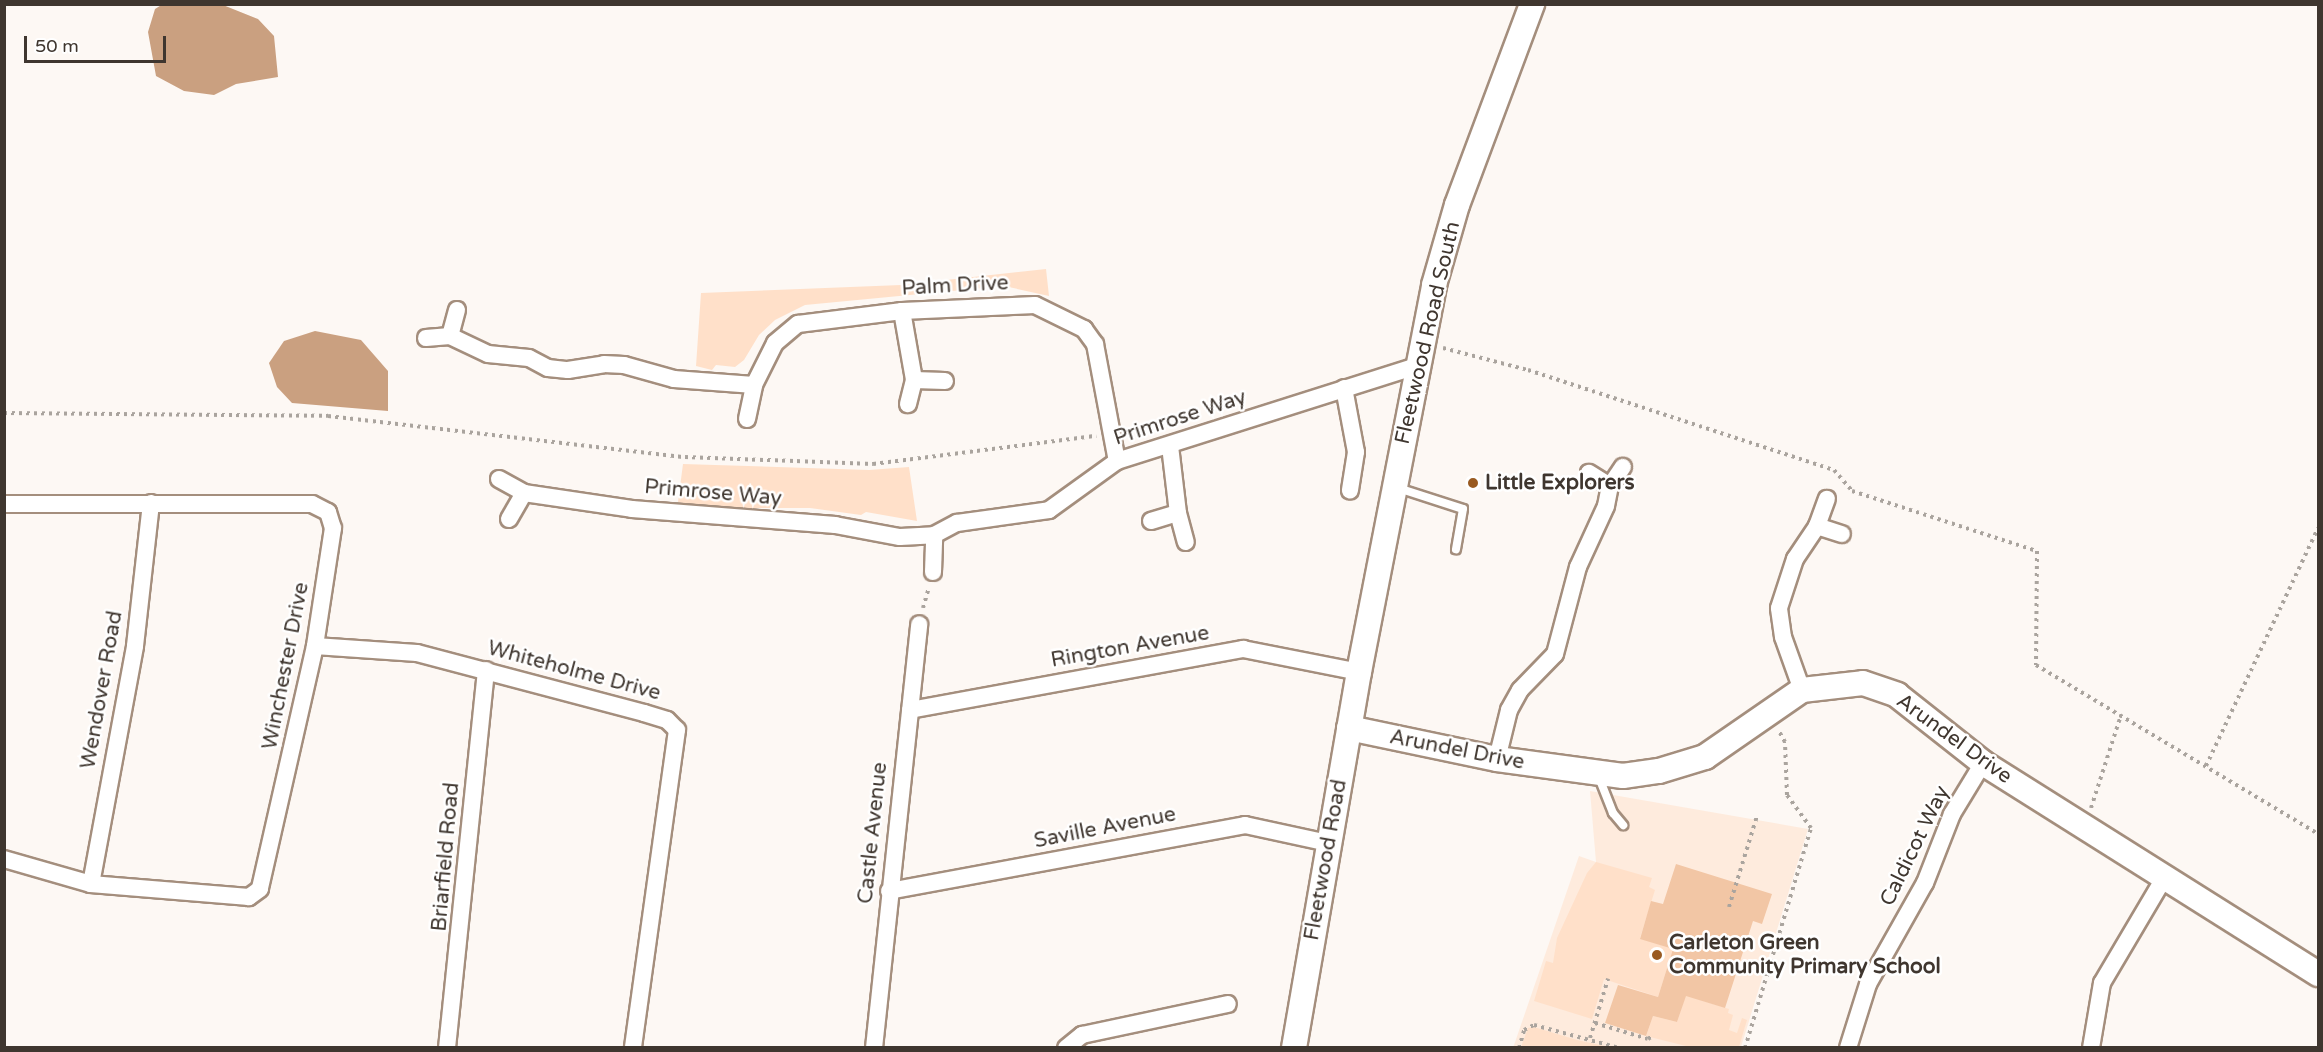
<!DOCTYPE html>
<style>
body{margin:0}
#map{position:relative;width:2323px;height:1052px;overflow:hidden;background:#fdf8f4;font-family:"Varela Round",sans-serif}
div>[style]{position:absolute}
.built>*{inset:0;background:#feebdd}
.green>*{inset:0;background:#ffe0c9}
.water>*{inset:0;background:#caa080}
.building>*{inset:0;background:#f2c6a5}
.path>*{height:4px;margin-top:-2px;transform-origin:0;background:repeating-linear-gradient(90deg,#aaa49e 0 3px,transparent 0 7.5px)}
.roads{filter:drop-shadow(2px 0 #a48e7d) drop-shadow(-2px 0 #a48e7d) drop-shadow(0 2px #a48e7d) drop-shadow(0 -2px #a48e7d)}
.lane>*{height:8px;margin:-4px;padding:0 4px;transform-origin:4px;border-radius:4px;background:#fff}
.street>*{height:16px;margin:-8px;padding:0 8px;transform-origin:8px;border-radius:8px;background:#fff}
.secondary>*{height:24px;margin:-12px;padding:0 12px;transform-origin:12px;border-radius:12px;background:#fff}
.dots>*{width:16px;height:16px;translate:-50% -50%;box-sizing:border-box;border:3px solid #fff;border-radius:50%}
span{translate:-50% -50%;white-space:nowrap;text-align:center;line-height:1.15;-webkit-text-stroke:5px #fff;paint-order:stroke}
.street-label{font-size:21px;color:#3f362f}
.poi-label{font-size:21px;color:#3f362f;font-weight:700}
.left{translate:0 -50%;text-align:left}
.frame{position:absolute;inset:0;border:6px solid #3f362f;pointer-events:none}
.scale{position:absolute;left:24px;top:36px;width:142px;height:27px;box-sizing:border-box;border:3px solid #3f362f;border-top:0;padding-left:8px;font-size:18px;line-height:21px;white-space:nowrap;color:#3f362f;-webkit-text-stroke:4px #fff;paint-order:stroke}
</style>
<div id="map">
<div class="built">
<div style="clip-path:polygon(1590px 791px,1808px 829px,1741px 1047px,1513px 1048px,1579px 856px,1596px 862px)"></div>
</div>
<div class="green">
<div style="clip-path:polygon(1046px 269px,1049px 296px,1004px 286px,805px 305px,775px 320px,759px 335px,744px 360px,735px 367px,716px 365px,712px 370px,696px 366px,701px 293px,901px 285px)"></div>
<div style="clip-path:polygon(683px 464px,869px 470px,909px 467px,917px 521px,866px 512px,861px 515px,810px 508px,703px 508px,678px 502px)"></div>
<div style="clip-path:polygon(1596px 862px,1652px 878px,1649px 887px,1655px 890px,1640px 938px,1673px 949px,1658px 997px,1604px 979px,1592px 1019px,1534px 1001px,1546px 961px,1553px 963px,1557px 938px,1587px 873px)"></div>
<div style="clip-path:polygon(1687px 991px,1703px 1001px,1729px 1009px,1728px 1013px,1733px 1015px,1729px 1030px,1737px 1033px,1742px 1018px,1747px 1020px,1739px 1047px,1690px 1047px,1646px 1036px,1653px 1016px,1677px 1022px)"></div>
<div style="clip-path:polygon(1534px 1027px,1577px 1040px,1609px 1047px,1521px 1047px,1528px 1028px)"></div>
</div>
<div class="water">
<div style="clip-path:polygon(163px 4px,223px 5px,258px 19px,274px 36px,278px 77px,236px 84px,214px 95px,184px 91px,156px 76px,148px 32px,155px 9px)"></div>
<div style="clip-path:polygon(315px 331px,361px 340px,388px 371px,388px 411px,292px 403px,277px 387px,269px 363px,284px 341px)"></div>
</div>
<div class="building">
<div style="clip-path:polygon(1676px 864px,1772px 894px,1762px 924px,1753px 921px,1725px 1008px,1686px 996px,1677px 1022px,1653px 1016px,1646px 1036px,1605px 1023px,1618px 985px,1658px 997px,1673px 949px,1640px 939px,1651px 901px,1663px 904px)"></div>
</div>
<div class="path">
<div style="left:1443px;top:348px;width:88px;rotate:14.5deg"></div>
<div style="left:1528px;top:370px;width:322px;rotate:18.1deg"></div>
<div style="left:1834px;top:470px;width:28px;rotate:49deg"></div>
<div style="left:1852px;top:491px;width:194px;rotate:18deg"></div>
<div style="left:2037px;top:551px;width:114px;rotate:90.5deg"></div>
<div style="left:2036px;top:665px;width:329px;rotate:30.9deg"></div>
<div style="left:4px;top:413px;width:324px;rotate:0.5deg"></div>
<div style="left:328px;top:416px;width:359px;rotate:6.6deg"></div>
<div style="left:685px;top:457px;width:188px;rotate:2.1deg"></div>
<div style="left:873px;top:464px;width:225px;rotate:-7.2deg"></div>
<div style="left:923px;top:608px;width:22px;rotate:-74deg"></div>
<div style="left:2206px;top:766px;width:263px;rotate:-64.8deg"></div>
<div style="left:2091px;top:808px;width:98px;rotate:-72.1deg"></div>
<div style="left:1729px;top:907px;width:95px;rotate:-72.9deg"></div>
<div style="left:1595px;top:1023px;width:55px;rotate:16.8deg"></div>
<div style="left:1648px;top:1039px;width:4px;rotate:-34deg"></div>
<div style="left:1590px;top:1038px;width:62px;rotate:-73deg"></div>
<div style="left:1519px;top:1048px;width:19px;rotate:-74deg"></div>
<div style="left:1524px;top:1030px;width:11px;rotate:-27deg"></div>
<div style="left:1534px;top:1025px;width:88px;rotate:15.1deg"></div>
<div style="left:1745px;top:1048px;width:230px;rotate:-73.3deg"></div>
<div style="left:1811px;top:828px;width:41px;rotate:-126deg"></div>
<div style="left:1787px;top:795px;width:53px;rotate:-92.2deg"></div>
<div style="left:1785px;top:742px;width:13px;rotate:-119deg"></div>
</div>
<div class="roads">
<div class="lane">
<div style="left:1398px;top:488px;width:68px;rotate:17.9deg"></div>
<div style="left:1463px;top:509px;width:41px;rotate:99.9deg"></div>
<div style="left:1598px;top:775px;width:41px;rotate:68.5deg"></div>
<div style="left:1613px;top:813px;width:16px;rotate:50deg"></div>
</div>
<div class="street">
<div style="left:457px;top:310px;width:27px;rotate:105deg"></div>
<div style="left:450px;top:336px;width:42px;rotate:25.3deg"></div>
<div style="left:488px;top:354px;width:41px;rotate:5.6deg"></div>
<div style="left:529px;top:358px;width:21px;rotate:28deg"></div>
<div style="left:548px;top:368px;width:20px;rotate:6deg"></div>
<div style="left:568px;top:370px;width:36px;rotate:-9deg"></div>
<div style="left:604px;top:364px;width:20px;rotate:3deg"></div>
<div style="left:624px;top:365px;width:52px;rotate:15.6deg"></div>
<div style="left:674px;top:379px;width:80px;rotate:4.3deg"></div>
<div style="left:902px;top:311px;width:70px;rotate:80.1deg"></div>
<div style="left:914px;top:380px;width:25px;rotate:104deg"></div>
<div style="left:426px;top:338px;width:24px;rotate:-5deg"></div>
<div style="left:914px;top:380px;width:31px;rotate:2deg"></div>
<div style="left:1344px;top:388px;width:65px;rotate:79.4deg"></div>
<div style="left:1356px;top:452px;width:39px;rotate:99deg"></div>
<div style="left:747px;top:419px;width:35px;rotate:-78deg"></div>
<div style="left:754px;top:385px;width:47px;rotate:-63.4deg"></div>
<div style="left:775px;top:343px;width:30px;rotate:-40deg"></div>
<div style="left:798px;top:324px;width:105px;rotate:-7.1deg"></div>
<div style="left:902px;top:311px;width:133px;rotate:-2.6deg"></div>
<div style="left:1035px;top:305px;width:55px;rotate:26.1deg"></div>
<div style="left:1084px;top:329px;width:19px;rotate:54deg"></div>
<div style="left:1095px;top:344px;width:119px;rotate:79.4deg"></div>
<div style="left:1170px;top:446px;width:67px;rotate:83.2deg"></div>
<div style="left:1178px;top:513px;width:30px;rotate:75deg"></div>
<div style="left:499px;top:479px;width:29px;rotate:29deg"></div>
<div style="left:1610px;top:486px;width:23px;rotate:-56deg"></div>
<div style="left:4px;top:504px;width:308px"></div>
<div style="left:312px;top:504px;width:18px;rotate:27deg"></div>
<div style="left:328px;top:512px;width:17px;rotate:73deg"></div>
<div style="left:333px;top:528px;width:119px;rotate:98.7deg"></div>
<div style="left:315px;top:646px;width:249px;rotate:102.8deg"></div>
<div style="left:260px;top:889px;width:14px;rotate:144deg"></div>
<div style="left:249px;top:897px;width:159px;rotate:-175.3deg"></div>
<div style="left:91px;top:884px;width:91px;rotate:-164deg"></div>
<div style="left:509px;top:519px;width:30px;rotate:-60deg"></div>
<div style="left:524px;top:493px;width:109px;rotate:8.4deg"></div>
<div style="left:632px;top:509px;width:204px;rotate:4.5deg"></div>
<div style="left:835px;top:525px;width:66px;rotate:10.5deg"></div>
<div style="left:900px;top:537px;width:34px;rotate:-3deg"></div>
<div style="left:934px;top:535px;width:26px;rotate:-28deg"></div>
<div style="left:957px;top:523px;width:93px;rotate:-8deg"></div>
<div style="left:1049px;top:510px;width:84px;rotate:-35.8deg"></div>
<div style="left:1117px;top:461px;width:315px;rotate:-17.6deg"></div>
<div style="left:1151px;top:521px;width:28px;rotate:-17deg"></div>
<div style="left:1817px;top:526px;width:26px;rotate:18deg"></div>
<div style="left:933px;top:572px;width:37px;rotate:-88deg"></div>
<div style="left:315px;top:646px;width:102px;rotate:3.9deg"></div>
<div style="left:417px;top:653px;width:235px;rotate:14.8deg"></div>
<div style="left:644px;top:713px;width:24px;rotate:17deg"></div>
<div style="left:667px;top:720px;width:14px;rotate:45deg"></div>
<div style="left:677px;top:730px;width:321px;rotate:97.9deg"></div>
<div style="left:1802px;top:690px;width:56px;rotate:-109.7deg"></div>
<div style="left:1783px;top:637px;width:29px;rotate:-98deg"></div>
<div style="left:1779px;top:608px;width:52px;rotate:-71.9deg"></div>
<div style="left:1795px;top:559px;width:40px;rotate:-56deg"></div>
<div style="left:1817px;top:526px;width:29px;rotate:-70deg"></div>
<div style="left:910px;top:710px;width:339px;rotate:-10.4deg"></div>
<div style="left:1243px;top:649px;width:118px;rotate:11.2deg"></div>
<div style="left:1497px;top:759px;width:50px;rotate:-76.2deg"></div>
<div style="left:1509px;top:710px;width:23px;rotate:-61deg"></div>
<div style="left:1520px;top:690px;width:50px;rotate:-45.8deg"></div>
<div style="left:1555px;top:654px;width:90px;rotate:-75.2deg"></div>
<div style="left:1578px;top:567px;width:67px;rotate:-65.3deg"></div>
<div style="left:1606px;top:506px;width:20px;rotate:-79deg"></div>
<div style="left:1610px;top:486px;width:25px;rotate:-148deg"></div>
<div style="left:91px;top:884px;width:242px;rotate:-79.5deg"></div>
<div style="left:135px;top:646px;width:144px;rotate:-83.6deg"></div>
<div style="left:889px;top:891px;width:362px;rotate:-10.5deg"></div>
<div style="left:1245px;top:825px;width:85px;rotate:12.2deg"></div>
<div style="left:447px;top:1048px;width:380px;rotate:-84.1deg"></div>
<div style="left:874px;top:1048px;width:426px;rotate:-83.9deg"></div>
<div style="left:1066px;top:1048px;width:21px;rotate:-39deg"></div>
<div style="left:1082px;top:1035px;width:149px;rotate:-12deg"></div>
<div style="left:1848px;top:1048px;width:67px;rotate:-72.6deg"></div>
<div style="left:1868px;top:984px;width:116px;rotate:-60.6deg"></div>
<div style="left:1925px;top:883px;width:74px;rotate:-68.6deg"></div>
<div style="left:1952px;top:814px;width:60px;rotate:-58.7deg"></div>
<div style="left:2091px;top:1048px;width:66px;rotate:-80.4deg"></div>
<div style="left:2102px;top:983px;width:122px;rotate:-59.4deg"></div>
</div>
<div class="secondary">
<div style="left:1349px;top:728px;width:151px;rotate:11.8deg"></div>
<div style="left:1497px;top:759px;width:127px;rotate:7.7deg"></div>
<div style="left:1623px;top:776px;width:36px;rotate:-8deg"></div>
<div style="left:1659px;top:771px;width:48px;rotate:-16.9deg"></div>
<div style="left:1705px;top:757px;width:118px;rotate:-34.6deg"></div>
<div style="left:1802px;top:690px;width:61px;rotate:-6.5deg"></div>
<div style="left:1863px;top:683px;width:36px;rotate:19deg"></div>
<div style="left:1897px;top:695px;width:110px;rotate:38.3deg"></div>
<div style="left:1983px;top:763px;width:396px;rotate:32.2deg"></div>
<div style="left:1294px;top:1048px;width:382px;rotate:-80.2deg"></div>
<div style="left:1359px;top:672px;width:394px;rotate:-79deg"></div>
<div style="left:1434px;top:285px;width:83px;rotate:-74deg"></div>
<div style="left:1457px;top:205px;width:215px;rotate:-69.5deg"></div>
</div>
</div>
<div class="dots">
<div style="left:1473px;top:483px;background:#995a21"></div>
<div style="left:1657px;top:955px;background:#995a21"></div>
</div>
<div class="street-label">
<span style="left:955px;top:286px;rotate:-3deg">Palm Drive</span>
<span style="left:1428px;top:333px;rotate:-77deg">Fleetwood Road South</span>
<span style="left:1180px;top:418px;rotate:-18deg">Primrose Way</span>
<span style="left:713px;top:493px;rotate:5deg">Primrose Way</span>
<span style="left:1130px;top:647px;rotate:-10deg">Rington Avenue</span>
<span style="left:286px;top:666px;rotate:-79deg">Winchester Drive</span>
<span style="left:574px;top:671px;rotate:15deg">Whiteholme Drive</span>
<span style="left:102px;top:690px;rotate:-80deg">Wendover Road</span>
<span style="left:1954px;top:739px;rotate:36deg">Arundel Drive</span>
<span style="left:1457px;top:750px;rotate:11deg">Arundel Drive</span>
<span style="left:1105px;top:828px;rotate:-11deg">Saville Avenue</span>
<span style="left:873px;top:833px;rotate:-84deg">Castle Avenue</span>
<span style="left:1915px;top:846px;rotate:-64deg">Caldicot Way</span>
<span style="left:446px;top:857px;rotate:-85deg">Briarfield Road</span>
<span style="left:1326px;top:860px;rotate:-80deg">Fleetwood Road</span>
</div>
<div class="poi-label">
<span class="left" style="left:1485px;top:483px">Little Explorers</span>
<span class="left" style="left:1669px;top:955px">Carleton Green<br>Community Primary School</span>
</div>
<div class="frame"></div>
<div class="scale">50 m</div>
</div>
